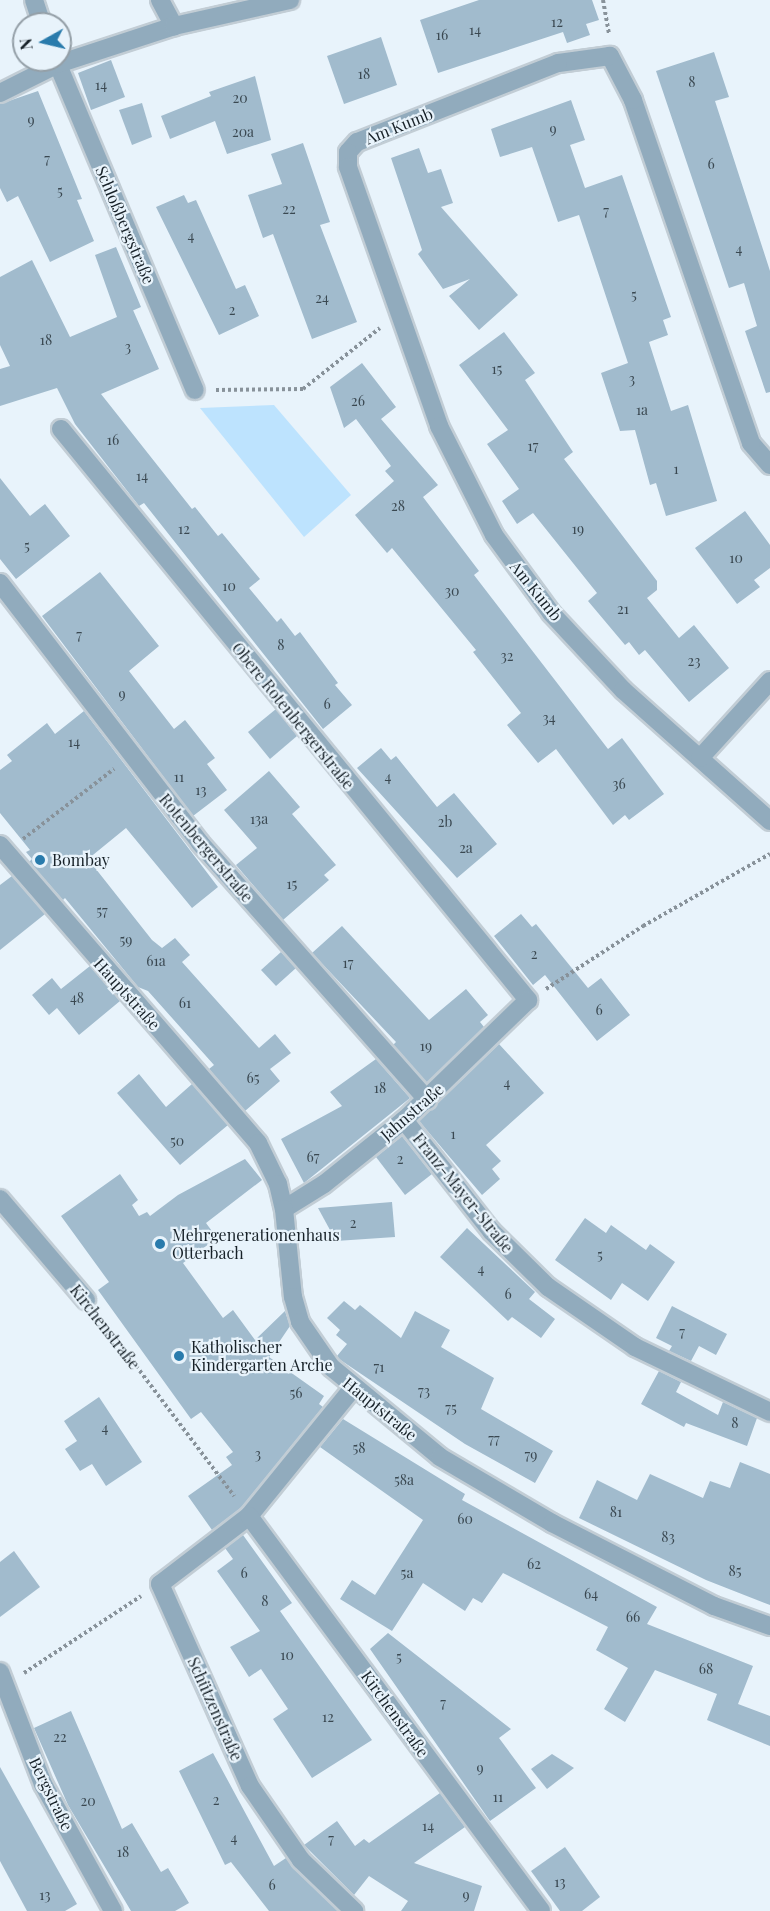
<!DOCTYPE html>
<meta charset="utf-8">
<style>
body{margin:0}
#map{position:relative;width:770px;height:1911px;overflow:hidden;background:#e8f3fb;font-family:"Playfair Display",serif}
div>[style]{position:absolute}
.green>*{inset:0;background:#bde3fe}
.building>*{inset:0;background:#a1bbcd}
.path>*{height:4px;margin-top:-2px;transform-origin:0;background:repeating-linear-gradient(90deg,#88929a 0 3px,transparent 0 6px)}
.roads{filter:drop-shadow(2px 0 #c2cdd5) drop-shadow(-2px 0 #c2cdd5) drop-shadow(0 2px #c2cdd5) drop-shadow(0 -2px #c2cdd5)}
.minor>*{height:18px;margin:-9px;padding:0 9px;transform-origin:9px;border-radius:9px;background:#91abbd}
.dots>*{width:16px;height:16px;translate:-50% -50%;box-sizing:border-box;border:3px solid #e8f3fb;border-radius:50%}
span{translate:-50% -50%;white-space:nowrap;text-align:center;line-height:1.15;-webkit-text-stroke:4.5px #e8f3fb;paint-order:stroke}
.number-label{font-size:14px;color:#3a4851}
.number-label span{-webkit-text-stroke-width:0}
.street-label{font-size:16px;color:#172128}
.poi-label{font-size:16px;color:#172128}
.left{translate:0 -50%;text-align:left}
.north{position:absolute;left:12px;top:12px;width:60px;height:60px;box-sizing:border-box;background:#e8f3fb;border:2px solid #949fa7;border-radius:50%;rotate:262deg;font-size:16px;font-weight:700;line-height:24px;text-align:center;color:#172128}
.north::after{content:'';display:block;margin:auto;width:21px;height:27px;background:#297bac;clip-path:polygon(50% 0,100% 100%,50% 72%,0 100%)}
</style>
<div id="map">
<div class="green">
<div style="clip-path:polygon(274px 405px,351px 495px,304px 537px,200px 408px)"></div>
</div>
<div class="building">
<div style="clip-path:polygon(479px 0,592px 0,599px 20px,586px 24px,590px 35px,567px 43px,563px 32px,438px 73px,420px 20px)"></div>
<div style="clip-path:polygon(381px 37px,397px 85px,344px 104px,327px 56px)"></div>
<div style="clip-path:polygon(714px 52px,729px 97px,715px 101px,770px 271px,770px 392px,766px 393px,745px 331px,757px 326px,744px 283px,729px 288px,656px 71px)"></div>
<div style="clip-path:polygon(111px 60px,125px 97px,91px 110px,78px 73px)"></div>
<div style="clip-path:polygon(255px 76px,271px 140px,227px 154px,215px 121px,170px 139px,161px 116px,211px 96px,209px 92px)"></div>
<div style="clip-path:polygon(38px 91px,82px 199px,77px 200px,94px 241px,50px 262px,18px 196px,7px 202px,0 188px,0 104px)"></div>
<div style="clip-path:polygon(571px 100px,585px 140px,570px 145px,585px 188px,622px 175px,671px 317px,663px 320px,668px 335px,649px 342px,671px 411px,688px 405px,717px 501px,666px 516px,656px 483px,650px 485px,635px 430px,620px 431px,601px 373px,628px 363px,579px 215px,558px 222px,532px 147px,500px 157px,491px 129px)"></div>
<div style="clip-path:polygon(142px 103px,152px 137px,132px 145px,119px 110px)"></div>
<div style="clip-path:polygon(303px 143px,330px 222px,320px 225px,357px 322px,312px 339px,273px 234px,263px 238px,248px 195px,282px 184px,271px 154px)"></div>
<div style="clip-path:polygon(419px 148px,428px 173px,441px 169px,453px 203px,441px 207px,518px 295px,479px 330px,449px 296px,470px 279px,443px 289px,418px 254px,422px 250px,391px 158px)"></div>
<div style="clip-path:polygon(184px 195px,188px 203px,196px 200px,236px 289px,245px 285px,259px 316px,219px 335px,156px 207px)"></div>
<div style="clip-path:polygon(116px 247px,141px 307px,127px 313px,133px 310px,159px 369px,101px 394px,192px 509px,195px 507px,218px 536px,222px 533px,260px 579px,249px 588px,277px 622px,281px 618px,295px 636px,300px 632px,338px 683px,335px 685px,352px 705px,323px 729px,144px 503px,139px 506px,75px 424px,57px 388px,0 406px,0 369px,10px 366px,0 345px,0 277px,32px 260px,70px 337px,117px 317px,95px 255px)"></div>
<div style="clip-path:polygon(504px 332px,535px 373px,525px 380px,573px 452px,564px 459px,657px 581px,657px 590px,647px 598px,679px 638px,694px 625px,729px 668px,689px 702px,645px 650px,639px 655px,629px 642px,625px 645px,588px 601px,597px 593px,533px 513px,517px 524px,502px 501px,519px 489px,487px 444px,508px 430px,459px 365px)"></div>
<div style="clip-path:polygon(362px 363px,396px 407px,381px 419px,438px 485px,423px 497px,479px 571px,474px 575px,608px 749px,622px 738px,664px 794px,629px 820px,625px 815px,613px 825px,556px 749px,538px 763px,507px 725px,521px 713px,473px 652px,476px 650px,392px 548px,387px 553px,355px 515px,394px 481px,385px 471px,391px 466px,356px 419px,344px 428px,330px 387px)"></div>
<div style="clip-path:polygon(0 478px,30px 516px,45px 504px,70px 536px,16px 579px,0 559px)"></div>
<div style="clip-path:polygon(745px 511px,770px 545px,770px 568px,754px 580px,760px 587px,737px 604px,695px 548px)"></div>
<div style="clip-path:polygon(100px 572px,159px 646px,129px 671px,174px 729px,185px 720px,215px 758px,207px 764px,227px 790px,193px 816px,42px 616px)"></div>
<div style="clip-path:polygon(276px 709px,297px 736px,270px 759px,248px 732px)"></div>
<div style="clip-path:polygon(84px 711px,218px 887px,192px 908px,126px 828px,88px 859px,152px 940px,162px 948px,175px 938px,190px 955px,182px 962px,259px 1048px,275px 1034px,291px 1053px,270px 1069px,280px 1081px,245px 1111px,209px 1069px,214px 1065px,148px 991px,138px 987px,65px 898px,63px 900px,29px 862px,32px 859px,26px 852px,30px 850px,0 813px,0 770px,12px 761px,7px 755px,47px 723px,55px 734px)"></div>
<div style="clip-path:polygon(381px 748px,391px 760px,396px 756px,437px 807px,454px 793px,497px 844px,457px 878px,357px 768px)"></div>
<div style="clip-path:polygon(269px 771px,300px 807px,292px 814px,336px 865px,324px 875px,329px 880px,283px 920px,236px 865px,257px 848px,224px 810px)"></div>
<div style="clip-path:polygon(12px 876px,45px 914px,0 950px,0 885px)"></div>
<div style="clip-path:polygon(521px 914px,532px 927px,536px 924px,588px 988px,601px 978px,630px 1015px,597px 1041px,545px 975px,533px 985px,494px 936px)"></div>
<div style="clip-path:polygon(342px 926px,429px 1020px,466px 989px,488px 1015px,480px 1022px,484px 1027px,427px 1083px,393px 1045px,396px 1042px,312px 953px)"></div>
<div style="clip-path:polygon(281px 952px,296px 968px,276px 986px,261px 970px)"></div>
<div style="clip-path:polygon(90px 966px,120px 1001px,79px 1035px,57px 1008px,49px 1015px,32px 995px,52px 978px,61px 989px)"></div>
<div style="clip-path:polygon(499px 1044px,544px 1093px,486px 1145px,501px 1161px,492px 1169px,500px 1179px,482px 1195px,419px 1121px)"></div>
<div style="clip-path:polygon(376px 1059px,410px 1098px,304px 1183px,281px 1139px,342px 1106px,330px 1092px)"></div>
<div style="clip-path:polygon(139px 1074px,166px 1107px,192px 1084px,228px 1125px,180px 1165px,117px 1093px)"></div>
<div style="clip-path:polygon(402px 1136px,432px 1174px,405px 1195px,376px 1157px)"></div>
<div style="clip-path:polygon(245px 1159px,262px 1180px,206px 1223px,217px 1238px,183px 1263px,223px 1318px,233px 1310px,255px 1340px,285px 1311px,290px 1326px,269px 1357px,324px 1396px,319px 1404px,323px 1407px,241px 1508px,212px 1530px,188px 1496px,232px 1465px,226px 1457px,233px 1452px,201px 1412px,191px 1419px,98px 1290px,109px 1282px,61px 1216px,120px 1174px,138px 1200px,132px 1205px,139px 1216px,147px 1212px,150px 1216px,178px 1195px)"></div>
<div style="clip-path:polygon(392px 1202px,395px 1237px,336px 1241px,318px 1208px)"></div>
<div style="clip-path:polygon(585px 1218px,606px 1233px,611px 1225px,646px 1250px,650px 1244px,675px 1262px,648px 1301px,622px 1283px,611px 1300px,555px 1260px)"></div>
<div style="clip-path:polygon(467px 1228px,535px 1292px,529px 1299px,555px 1319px,541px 1338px,512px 1317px,508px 1321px,440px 1257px)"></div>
<div style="clip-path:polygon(344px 1301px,355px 1310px,360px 1305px,401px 1338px,415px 1311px,450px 1330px,441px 1347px,494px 1378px,481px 1409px,553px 1451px,535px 1483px,465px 1444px,339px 1359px,337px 1356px,347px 1344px,336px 1335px,340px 1330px,327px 1318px)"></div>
<div style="clip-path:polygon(672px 1306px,727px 1334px,716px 1355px,699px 1346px,691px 1361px,669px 1351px,672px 1346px,656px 1338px)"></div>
<div style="clip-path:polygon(659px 1371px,681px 1382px,676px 1392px,718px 1415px,723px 1402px,757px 1418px,747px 1446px,686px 1423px,684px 1427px,641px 1404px)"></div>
<div style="clip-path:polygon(99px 1397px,142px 1462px,106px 1486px,92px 1464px,80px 1471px,65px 1449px,77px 1441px,64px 1421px)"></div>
<div style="clip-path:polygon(343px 1419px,465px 1494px,462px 1500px,657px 1607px,647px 1624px,753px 1666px,738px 1704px,770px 1716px,770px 1746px,707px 1720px,717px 1694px,655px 1670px,625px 1722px,604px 1709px,628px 1668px,596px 1650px,608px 1627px,503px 1573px,482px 1603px,473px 1598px,465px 1611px,423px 1583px,392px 1631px,340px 1599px,352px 1580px,375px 1595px,423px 1520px,320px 1447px)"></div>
<div style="clip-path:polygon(740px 1462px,770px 1474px,770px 1605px,706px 1580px,579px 1518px,597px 1480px,637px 1500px,650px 1474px,703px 1498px,710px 1481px,730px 1488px)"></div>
<div style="clip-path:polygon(243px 1535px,292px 1603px,280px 1611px,372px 1740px,312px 1778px,273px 1719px,288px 1709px,261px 1669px,249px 1677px,230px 1647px,260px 1631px,217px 1571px,233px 1559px,225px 1548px)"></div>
<div style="clip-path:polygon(14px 1551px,40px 1587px,0 1617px,0 1562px)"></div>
<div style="clip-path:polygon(388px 1633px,511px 1729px,499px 1738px,536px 1788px,490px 1821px,370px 1649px)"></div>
<div style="clip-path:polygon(71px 1711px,122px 1829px,132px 1823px,161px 1872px,168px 1868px,189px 1903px,175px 1911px,131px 1911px,68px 1805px,34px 1728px)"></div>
<div style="clip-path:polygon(213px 1753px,274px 1866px,286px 1858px,338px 1911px,269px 1911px,231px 1862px,225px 1865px,179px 1771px)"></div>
<div style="clip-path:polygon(552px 1754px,574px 1768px,547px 1789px,531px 1769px)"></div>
<div style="clip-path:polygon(0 1767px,77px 1904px,65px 1911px,27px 1911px,0 1861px)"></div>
<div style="clip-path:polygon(440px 1793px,465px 1827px,414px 1863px,482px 1886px,474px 1911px,401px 1911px,408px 1901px,369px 1876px,354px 1895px,304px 1845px,337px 1821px,355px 1846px,364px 1839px,369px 1843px)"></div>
<div style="clip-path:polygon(565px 1847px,600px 1897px,582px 1911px,560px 1911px,531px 1871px)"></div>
</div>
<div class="path">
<div style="left:603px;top:0;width:35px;rotate:80deg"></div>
<div style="left:216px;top:390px;width:87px;rotate:-0.7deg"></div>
<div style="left:303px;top:389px;width:98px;rotate:-38.4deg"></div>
<div style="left:23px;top:839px;width:115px;rotate:-37.6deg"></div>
<div style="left:546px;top:989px;width:116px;rotate:-33deg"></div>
<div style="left:643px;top:926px;width:146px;rotate:-29.6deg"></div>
<div style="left:100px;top:1318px;width:223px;rotate:53deg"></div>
<div style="left:24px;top:1673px;width:140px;rotate:-33.3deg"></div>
</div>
<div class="roads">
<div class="minor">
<div style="left:34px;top:0;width:25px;rotate:72deg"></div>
<div style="left:160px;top:0;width:30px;rotate:62deg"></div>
<div style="left:56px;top:60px;width:358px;rotate:67.2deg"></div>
<div style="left:0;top:93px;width:65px;rotate:-26.6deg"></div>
<div style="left:58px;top:64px;width:122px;rotate:-18.1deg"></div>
<div style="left:174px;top:26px;width:119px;rotate:-12.6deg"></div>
<div style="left:61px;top:429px;width:738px;rotate:50.72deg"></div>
<div style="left:528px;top:1000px;width:173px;rotate:135.9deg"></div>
<div style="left:404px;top:1120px;width:102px;rotate:141.3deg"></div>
<div style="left:324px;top:1184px;width:47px;rotate:148deg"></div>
<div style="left:770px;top:465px;width:29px;rotate:-131deg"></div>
<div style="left:751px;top:443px;width:363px;rotate:-109deg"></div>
<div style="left:633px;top:100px;width:50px;rotate:-117.6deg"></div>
<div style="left:610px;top:56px;width:52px;rotate:172.3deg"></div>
<div style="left:558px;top:63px;width:216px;rotate:158.5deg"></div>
<div style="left:357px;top:142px;width:13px;rotate:132deg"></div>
<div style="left:348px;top:152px;width:15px;rotate:90deg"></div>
<div style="left:348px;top:167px;width:275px;rotate:70.6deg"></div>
<div style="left:439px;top:426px;width:122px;rotate:63.2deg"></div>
<div style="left:494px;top:535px;width:97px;rotate:53.8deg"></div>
<div style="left:551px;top:613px;width:105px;rotate:46.9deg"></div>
<div style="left:623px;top:690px;width:197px;rotate:41.7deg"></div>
<div style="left:0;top:583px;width:328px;rotate:52.4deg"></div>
<div style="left:200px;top:843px;width:343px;rotate:48.5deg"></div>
<div style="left:700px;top:758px;width:104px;rotate:-47.7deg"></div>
<div style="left:0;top:845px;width:394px;rotate:49.1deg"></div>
<div style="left:258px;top:1143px;width:46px;rotate:64deg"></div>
<div style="left:278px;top:1184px;width:26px;rotate:77deg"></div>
<div style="left:284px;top:1209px;width:88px;rotate:84.2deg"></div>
<div style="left:293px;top:1297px;width:26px;rotate:74deg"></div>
<div style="left:300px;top:1322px;width:55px;rotate:55.4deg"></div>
<div style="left:331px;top:1367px;width:141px;rotate:39.5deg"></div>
<div style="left:440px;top:1457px;width:130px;rotate:30.5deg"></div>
<div style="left:552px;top:1523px;width:182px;rotate:27.1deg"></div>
<div style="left:714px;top:1606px;width:59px;rotate:19.7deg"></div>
<div style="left:404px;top:1120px;width:141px;rotate:51.9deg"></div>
<div style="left:491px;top:1231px;width:80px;rotate:44.5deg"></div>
<div style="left:548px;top:1287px;width:106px;rotate:34.6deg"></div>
<div style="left:635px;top:1347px;width:150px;rotate:25.7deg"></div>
<div style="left:0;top:1199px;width:133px;rotate:49.6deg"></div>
<div style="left:353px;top:1388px;width:165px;rotate:129.1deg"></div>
<div style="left:249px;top:1516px;width:112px;rotate:142.6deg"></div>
<div style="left:160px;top:1584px;width:221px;rotate:66deg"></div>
<div style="left:250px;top:1786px;width:90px;rotate:55.4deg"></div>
<div style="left:301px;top:1860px;width:74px;rotate:43.9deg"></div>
<div style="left:249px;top:1516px;width:491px;rotate:53.5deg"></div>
<div style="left:0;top:1672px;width:120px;rotate:69deg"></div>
<div style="left:43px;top:1784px;width:145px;rotate:61.1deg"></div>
</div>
</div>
<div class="dots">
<div style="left:40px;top:860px;background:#297bac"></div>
<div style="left:160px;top:1244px;background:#297bac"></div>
<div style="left:179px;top:1356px;background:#297bac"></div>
</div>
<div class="number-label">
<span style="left:557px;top:22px">12</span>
<span style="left:475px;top:30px">14</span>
<span style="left:442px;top:35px">16</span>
<span style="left:364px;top:74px">18</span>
<span style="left:692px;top:82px">8</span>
<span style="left:101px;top:85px">14</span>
<span style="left:240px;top:98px">20</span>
<span style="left:31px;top:120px">9</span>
<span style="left:553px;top:129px">9</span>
<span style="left:243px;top:132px">20a</span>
<span style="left:47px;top:159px">7</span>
<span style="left:711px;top:164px">6</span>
<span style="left:60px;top:191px">5</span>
<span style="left:289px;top:209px">22</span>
<span style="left:606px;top:211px">7</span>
<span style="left:191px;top:236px">4</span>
<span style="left:739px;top:249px">4</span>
<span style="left:634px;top:295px">5</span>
<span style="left:322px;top:298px">24</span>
<span style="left:232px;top:310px">2</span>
<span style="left:46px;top:340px">18</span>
<span style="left:128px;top:347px">3</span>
<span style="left:497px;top:369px">15</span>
<span style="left:632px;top:379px">3</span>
<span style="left:358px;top:401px">26</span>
<span style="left:642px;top:410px">1a</span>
<span style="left:113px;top:440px">16</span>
<span style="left:533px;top:446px">17</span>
<span style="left:676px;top:469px">1</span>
<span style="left:142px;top:476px">14</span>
<span style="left:398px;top:506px">28</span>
<span style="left:184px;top:529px">12</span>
<span style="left:578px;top:529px">19</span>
<span style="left:27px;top:546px">5</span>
<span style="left:736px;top:558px">10</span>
<span style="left:229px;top:586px">10</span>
<span style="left:452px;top:591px">30</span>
<span style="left:623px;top:609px">21</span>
<span style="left:79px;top:635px">7</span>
<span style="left:281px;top:645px">8</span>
<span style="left:507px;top:656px">32</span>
<span style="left:694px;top:661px">23</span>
<span style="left:122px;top:694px">9</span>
<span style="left:327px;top:704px">6</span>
<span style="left:549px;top:718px">34</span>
<span style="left:74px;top:742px">14</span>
<span style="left:179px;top:777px">11</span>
<span style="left:388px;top:777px">4</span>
<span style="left:619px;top:784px">36</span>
<span style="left:201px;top:790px">13</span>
<span style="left:259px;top:819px">13a</span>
<span style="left:445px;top:822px">2b</span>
<span style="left:466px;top:848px">2a</span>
<span style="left:292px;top:884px">15</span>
<span style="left:102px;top:911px">57</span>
<span style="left:126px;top:940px">59</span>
<span style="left:534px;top:954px">2</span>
<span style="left:156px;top:961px">61a</span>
<span style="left:348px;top:963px">17</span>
<span style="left:77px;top:998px">48</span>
<span style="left:185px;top:1003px">61</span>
<span style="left:599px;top:1010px">6</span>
<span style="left:426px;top:1046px">19</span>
<span style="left:253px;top:1078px">65</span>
<span style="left:507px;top:1083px">4</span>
<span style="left:380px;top:1088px">18</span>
<span style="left:453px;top:1134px">1</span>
<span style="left:177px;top:1141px">50</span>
<span style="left:313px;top:1157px">67</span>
<span style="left:400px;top:1159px">2</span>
<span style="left:353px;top:1223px">2</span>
<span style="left:600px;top:1255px">5</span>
<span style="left:481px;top:1269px">4</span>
<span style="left:508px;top:1294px">6</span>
<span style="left:682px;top:1332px">7</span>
<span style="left:379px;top:1367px">71</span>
<span style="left:424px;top:1391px">73</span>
<span style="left:296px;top:1393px">56</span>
<span style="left:451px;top:1408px">75</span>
<span style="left:735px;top:1423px">8</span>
<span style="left:105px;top:1428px">4</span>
<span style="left:494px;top:1439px">77</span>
<span style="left:359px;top:1448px">58</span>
<span style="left:258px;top:1454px">3</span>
<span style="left:531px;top:1455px">79</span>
<span style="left:404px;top:1480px">58a</span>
<span style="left:616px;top:1512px">81</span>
<span style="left:465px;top:1519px">60</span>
<span style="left:668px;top:1537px">83</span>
<span style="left:534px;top:1564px">62</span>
<span style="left:735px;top:1571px">85</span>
<span style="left:244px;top:1573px">6</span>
<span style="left:407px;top:1573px">5a</span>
<span style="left:591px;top:1594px">64</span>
<span style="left:265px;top:1601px">8</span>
<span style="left:633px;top:1617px">66</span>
<span style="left:287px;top:1655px">10</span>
<span style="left:399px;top:1657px">5</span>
<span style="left:706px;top:1669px">68</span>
<span style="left:443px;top:1703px">7</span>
<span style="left:328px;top:1717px">12</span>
<span style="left:60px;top:1737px">22</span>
<span style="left:480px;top:1768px">9</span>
<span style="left:498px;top:1797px">11</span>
<span style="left:216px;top:1800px">2</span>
<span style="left:88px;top:1801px">20</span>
<span style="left:428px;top:1826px">14</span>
<span style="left:234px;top:1838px">4</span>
<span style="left:331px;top:1839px">7</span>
<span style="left:123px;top:1852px">18</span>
<span style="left:560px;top:1882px">13</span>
<span style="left:272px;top:1885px">6</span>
<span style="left:45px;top:1895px">13</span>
<span style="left:466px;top:1895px">9</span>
</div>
<div class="street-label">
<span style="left:399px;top:126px;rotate:-22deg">Am Kumb</span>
<span style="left:125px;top:225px;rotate:67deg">Schloßbergstraße</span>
<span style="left:536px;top:591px;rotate:51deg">Am Kumb</span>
<span style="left:293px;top:716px;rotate:51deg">Obere Rotenbergerstraße</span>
<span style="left:206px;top:848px;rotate:50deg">Rotenbergerstraße</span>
<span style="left:127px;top:994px;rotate:48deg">Hauptstraße</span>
<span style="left:412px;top:1112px;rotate:-41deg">Jahnstraße</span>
<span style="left:463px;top:1193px;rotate:51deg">Franz-Mayer-Straße</span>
<span style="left:105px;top:1327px;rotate:52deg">Kirchenstraße</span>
<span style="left:380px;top:1409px;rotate:39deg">Hauptstraße</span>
<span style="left:215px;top:1709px;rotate:66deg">Schützenstraße</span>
<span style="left:395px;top:1714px;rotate:54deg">Kirchenstraße</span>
<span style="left:51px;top:1794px;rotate:64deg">Bergstraße</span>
</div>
<div class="poi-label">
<span class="left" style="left:52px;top:860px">Bombay</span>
<span class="left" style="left:172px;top:1244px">Mehrgenerationenhaus<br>Otterbach</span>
<span class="left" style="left:191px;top:1356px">Katholischer<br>Kindergarten Arche</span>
</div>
<div class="north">N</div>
</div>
